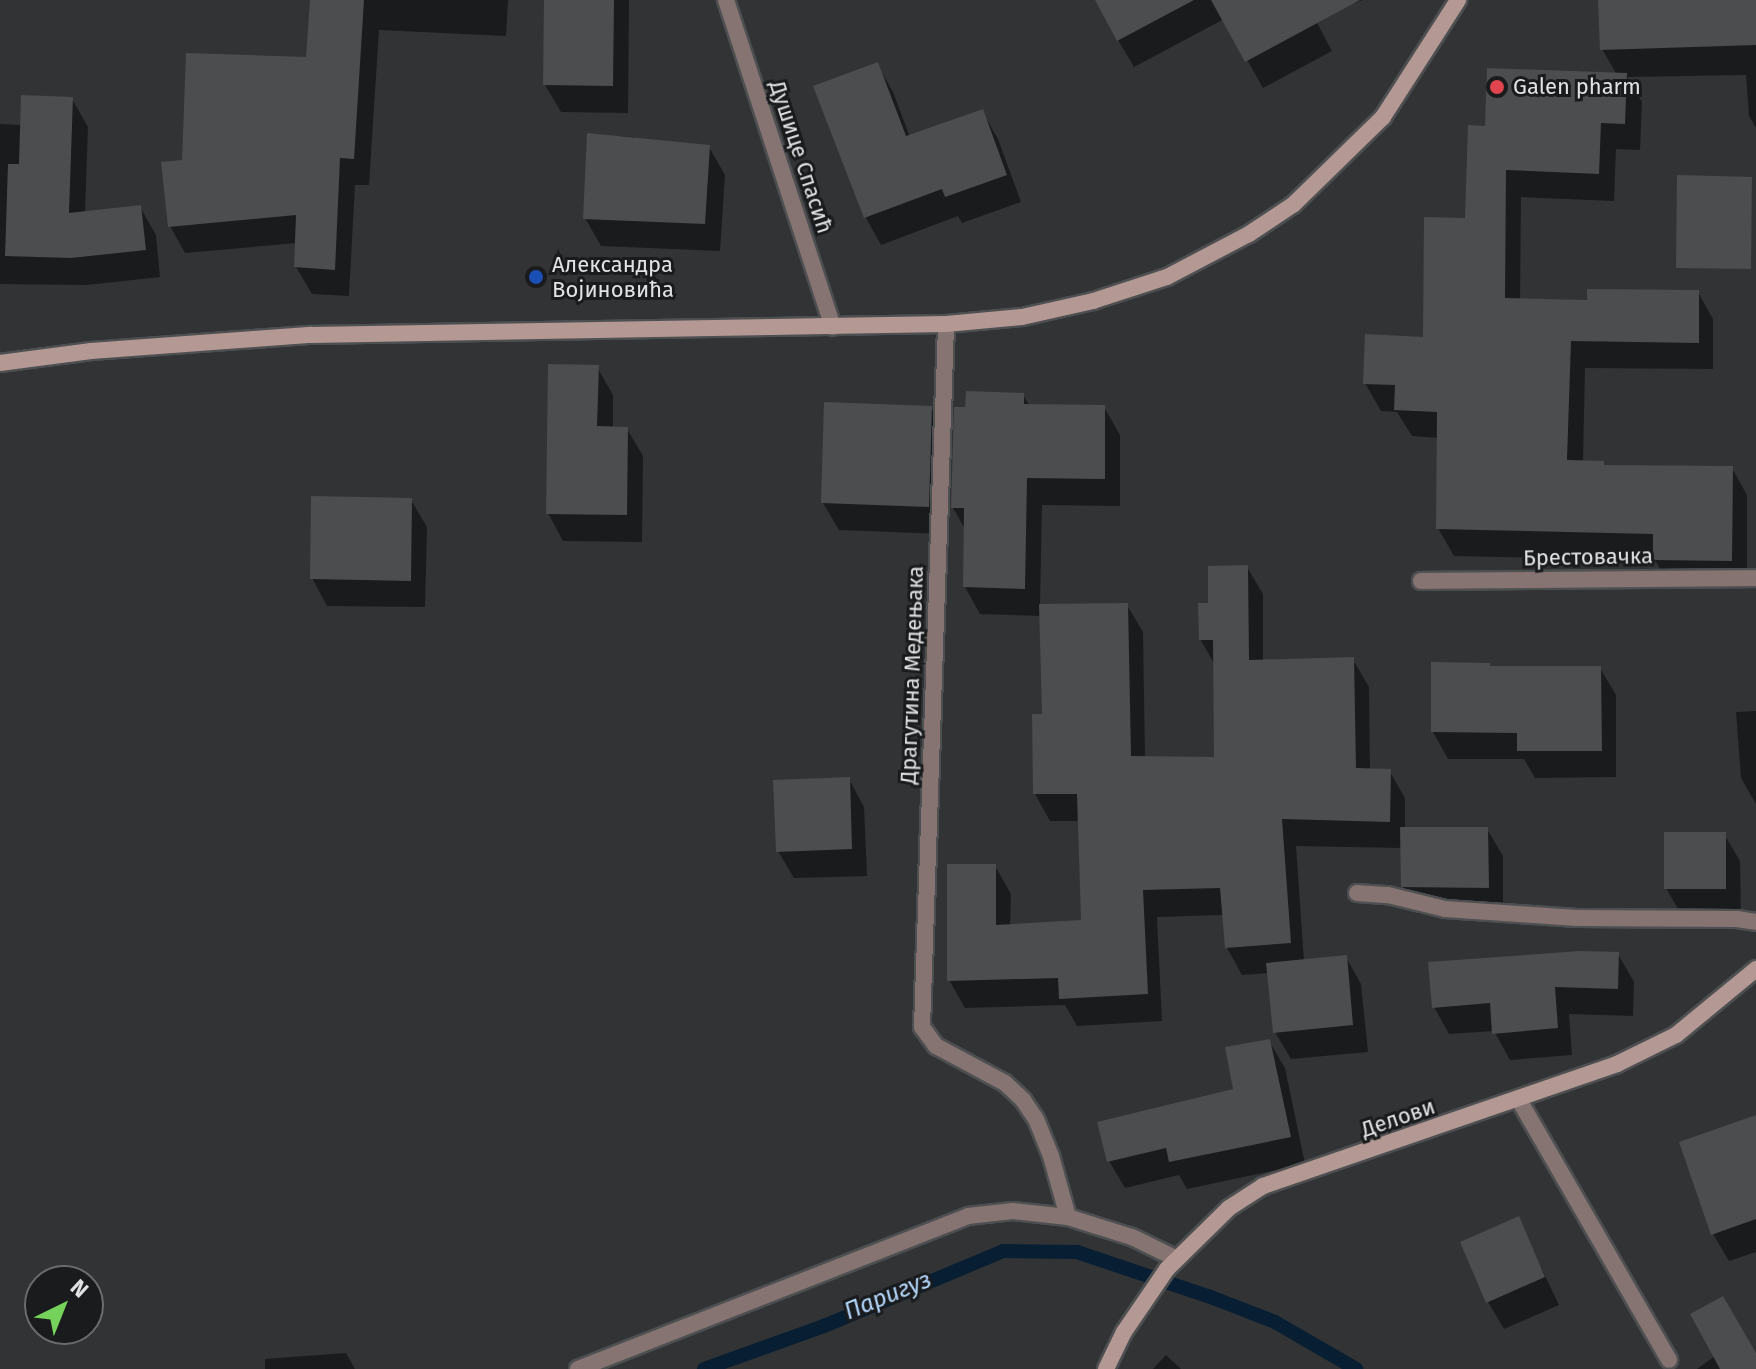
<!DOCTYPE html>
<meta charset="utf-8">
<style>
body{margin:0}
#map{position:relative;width:1756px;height:1369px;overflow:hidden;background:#313335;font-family:"Fira Sans",sans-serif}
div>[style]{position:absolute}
.shadow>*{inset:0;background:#0007}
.stream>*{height:14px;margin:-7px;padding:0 7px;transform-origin:7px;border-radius:7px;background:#081e32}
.building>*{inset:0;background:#4b4d4f}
.roads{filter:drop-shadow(2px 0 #4d4f51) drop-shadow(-2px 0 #4d4f51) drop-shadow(0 2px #4d4f51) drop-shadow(0 -2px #4d4f51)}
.lane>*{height:16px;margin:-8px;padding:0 8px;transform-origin:8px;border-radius:8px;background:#857471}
.street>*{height:16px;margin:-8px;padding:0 8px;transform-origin:8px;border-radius:8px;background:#857471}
.secondary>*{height:16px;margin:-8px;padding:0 8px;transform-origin:8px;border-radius:8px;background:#b39893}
.dots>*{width:22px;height:22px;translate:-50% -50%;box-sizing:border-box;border:4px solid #1a1b1c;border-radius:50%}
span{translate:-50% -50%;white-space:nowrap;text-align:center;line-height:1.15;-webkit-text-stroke:6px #1a1b1c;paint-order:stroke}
.poi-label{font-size:22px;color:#e0e2e3}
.left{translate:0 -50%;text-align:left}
.street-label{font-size:22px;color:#e0e2e3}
.water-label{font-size:24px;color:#b3d6fb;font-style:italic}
.north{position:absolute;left:24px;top:1265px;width:80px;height:80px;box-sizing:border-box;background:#1a1b1c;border:2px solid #696b6c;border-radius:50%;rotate:43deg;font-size:22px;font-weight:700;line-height:32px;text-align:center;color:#e0e2e3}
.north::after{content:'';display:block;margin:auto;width:28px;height:36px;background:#75d25b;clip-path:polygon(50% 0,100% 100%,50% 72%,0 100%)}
</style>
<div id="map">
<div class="shadow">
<div style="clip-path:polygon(312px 0,508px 0,506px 36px,379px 30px,369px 185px,355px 185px,349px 296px,312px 294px,296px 267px,297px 243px,185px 253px,170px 226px,184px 162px,308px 59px)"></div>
<div style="clip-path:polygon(546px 0,629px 0,628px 113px,561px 112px,545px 85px)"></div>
<div style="clip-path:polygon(1107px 0,1363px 0,1314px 17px,1332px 51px,1263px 88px,1224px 19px,1134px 67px,1118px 40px)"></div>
<div style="clip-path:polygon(1600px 0,1756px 0,1756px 128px,1749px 116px,1746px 75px,1627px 77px,1642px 102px,1640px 150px,1616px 149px,1614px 201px,1521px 197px,1520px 300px,1589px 303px,1698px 292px,1713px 319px,1713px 369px,1585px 368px,1583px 462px,1603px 463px,1605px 467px,1732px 468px,1747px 495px,1747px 588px,1671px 587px,1655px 560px,1454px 556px,1438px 528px,1439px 438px,1412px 436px,1397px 412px,1381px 411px,1365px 383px,1425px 339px,1467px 220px,1487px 128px,1617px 75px,1602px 49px)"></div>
<div style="clip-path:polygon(877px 64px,893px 92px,910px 137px,982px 111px,998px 139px,1021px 202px,962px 223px,958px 216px,881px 245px,866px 218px,816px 87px)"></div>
<div style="clip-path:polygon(72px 99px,88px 127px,85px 213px,140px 207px,156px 235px,160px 277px,87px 285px,0 284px,0 124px,22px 125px)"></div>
<div style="clip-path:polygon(589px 135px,634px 137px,638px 143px,709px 147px,725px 175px,720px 251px,601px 246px,585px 218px)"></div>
<div style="clip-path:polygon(597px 367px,613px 395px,613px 429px,627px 429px,643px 456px,642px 542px,563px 541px,548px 513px)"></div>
<div style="clip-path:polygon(1023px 395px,1030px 406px,1104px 407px,1120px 435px,1120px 506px,1042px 505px,1040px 606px,1127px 605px,1143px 632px,1145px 758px,1216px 759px,1215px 665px,1200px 639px,1210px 605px,1247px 567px,1263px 594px,1263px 661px,1353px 660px,1369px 687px,1370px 770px,1389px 770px,1405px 798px,1405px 829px,1487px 829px,1503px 856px,1503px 915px,1418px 914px,1403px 886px,1402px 848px,1296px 846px,1304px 961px,1346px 957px,1361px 984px,1368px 1052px,1291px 1059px,1275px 1032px,1269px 973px,1242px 975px,1227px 948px,1224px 915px,1157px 917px,1162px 1021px,1077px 1026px,1065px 1005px,965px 1008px,949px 980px,995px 866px,1011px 894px,1010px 926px,1084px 922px,1080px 821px,1050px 821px,1035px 794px,1044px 716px,1041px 616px,980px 614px,965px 587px,965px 529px,953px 508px,967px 409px)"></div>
<div style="clip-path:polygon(931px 408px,947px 435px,943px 534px,839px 530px,823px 503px)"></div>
<div style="clip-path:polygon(411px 500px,427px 527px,425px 607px,327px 606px,312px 578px)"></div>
<div style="clip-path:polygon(1490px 668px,1600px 668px,1616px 695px,1616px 777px,1535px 778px,1524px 759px,1448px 759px,1433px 732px)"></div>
<div style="clip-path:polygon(1756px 711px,1756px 804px,1741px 778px,1736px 712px)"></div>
<div style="clip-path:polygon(849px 779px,864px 807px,867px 876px,794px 878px,778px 851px)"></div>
<div style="clip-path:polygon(1724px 834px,1740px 861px,1741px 916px,1682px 916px,1666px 888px)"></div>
<div style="clip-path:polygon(1618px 954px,1634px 982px,1633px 1016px,1569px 1014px,1572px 1055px,1510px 1060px,1494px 1031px,1449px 1034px,1434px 1007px)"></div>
<div style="clip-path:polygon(1269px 1041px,1285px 1068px,1305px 1164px,1187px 1189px,1179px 1175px,1125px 1188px,1109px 1161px,1235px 1091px)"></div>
<div style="clip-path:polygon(1756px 1117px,1756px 1252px,1729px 1261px,1713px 1234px)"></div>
<div style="clip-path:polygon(1518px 1219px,1559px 1305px,1504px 1329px,1488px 1302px)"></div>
<div style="clip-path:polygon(346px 1353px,355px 1369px,265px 1369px,265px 1359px)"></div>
<div style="clip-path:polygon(1166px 1355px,1181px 1369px,1153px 1369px)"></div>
<div style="clip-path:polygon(1715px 1356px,1756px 1357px,1756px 1369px,1697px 1369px)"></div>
</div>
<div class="stream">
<div style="left:704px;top:1369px;width:127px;rotate:-19.7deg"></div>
<div style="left:824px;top:1326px;width:194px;rotate:-22.7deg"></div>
<div style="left:1003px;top:1251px;width:74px;rotate:0.8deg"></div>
<div style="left:1077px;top:1252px;width:138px;rotate:18.6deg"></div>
<div style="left:1208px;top:1296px;width:72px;rotate:21.2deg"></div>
<div style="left:1275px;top:1322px;width:94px;rotate:30.1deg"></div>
</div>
<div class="building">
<div style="clip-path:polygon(310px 0,364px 0,354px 159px,340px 158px,335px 270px,294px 267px,296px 215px,168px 227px,161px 162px,182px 160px,186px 53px,306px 57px)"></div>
<div style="clip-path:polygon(544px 0,614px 0,613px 86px,543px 85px)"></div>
<div style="clip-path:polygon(1095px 0,1194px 0,1117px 41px)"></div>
<div style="clip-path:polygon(1211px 0,1360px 0,1245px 62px)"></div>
<div style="clip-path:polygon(1598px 0,1756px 0,1756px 45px,1600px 50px)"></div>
<div style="clip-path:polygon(878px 62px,906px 136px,983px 109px,1007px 175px,945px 197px,942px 189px,864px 218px,813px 86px)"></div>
<div style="clip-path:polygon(1487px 68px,1627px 73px,1625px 124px,1601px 123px,1599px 174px,1506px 170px,1505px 298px,1587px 300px,1587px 289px,1699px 290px,1699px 343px,1571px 341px,1567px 460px,1604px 461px,1604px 465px,1733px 466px,1732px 561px,1653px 560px,1653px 534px,1436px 529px,1437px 412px,1394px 410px,1395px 385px,1363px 384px,1365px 334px,1423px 337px,1424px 217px,1465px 218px,1468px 125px,1485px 126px)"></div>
<div style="clip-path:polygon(21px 95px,73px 97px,69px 213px,141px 205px,146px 250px,71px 258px,5px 256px,8px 164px,19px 164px)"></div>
<div style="clip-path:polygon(587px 133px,710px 145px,705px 224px,583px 219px)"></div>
<div style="clip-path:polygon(1677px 175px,1752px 177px,1751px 269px,1676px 268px)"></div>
<div style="clip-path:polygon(548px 364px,599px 365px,597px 426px,628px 427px,627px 515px,546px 514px)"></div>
<div style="clip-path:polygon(966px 391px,1024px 393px,1024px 404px,1105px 405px,1105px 479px,1027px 478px,1025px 589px,963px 587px,964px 508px,951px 508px,954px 407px,965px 407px)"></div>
<div style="clip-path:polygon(824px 402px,932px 406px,929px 507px,821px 503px)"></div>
<div style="clip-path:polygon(311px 496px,412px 498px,411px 581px,310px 579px)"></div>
<div style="clip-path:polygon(1248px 565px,1249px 660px,1354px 657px,1356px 768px,1391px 769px,1390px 822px,1282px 819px,1291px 943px,1225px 948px,1220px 888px,1143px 890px,1148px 994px,1059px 999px,1058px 978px,947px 981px,947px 864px,996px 864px,996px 925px,1081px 920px,1077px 794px,1033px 794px,1032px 714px,1042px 714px,1039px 604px,1128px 603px,1131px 756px,1214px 757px,1213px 640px,1199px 640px,1198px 603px,1208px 603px,1208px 566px)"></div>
<div style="clip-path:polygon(1431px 662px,1490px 663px,1490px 666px,1601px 666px,1602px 751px,1517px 751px,1517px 733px,1431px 732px)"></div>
<div style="clip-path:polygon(850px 777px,852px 849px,776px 852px,773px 780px)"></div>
<div style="clip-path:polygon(1400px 827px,1488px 827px,1489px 888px,1401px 887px)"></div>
<div style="clip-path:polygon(1664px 832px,1726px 832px,1726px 889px,1664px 889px)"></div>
<div style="clip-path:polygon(1580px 951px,1619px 952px,1618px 989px,1555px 987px,1558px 1028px,1492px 1034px,1490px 1003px,1432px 1008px,1428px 962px)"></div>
<div style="clip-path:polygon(1347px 955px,1353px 1025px,1273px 1033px,1266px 963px)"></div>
<div style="clip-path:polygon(1270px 1039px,1291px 1137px,1169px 1162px,1166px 1148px,1107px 1162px,1097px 1122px,1233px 1089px,1225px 1047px)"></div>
<div style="clip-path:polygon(1756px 1115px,1756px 1219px,1711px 1235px,1679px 1142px)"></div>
<div style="clip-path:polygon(1519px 1216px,1545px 1277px,1486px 1303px,1460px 1242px)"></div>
<div style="clip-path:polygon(1723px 1296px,1756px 1353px,1756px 1369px,1720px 1369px,1690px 1314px)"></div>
</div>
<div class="roads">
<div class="lane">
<div style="left:1357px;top:893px;width:31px;rotate:4deg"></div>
<div style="left:1388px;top:895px;width:59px;rotate:13.8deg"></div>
<div style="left:1445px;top:909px;width:132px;rotate:3.9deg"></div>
<div style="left:1577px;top:918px;width:160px;rotate:0.4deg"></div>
<div style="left:1737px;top:919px;width:19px;rotate:9deg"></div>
<div style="left:922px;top:1027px;width:24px;rotate:54deg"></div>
<div style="left:936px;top:1046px;width:78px;rotate:28.2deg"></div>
<div style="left:1005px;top:1083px;width:25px;rotate:43deg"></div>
<div style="left:1023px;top:1100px;width:23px;rotate:56deg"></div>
<div style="left:1036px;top:1119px;width:40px;rotate:68deg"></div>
<div style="left:1051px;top:1156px;width:63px;rotate:74.4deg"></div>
<div style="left:578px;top:1369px;width:419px;rotate:-21.4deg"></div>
<div style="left:968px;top:1216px;width:45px;rotate:-6.3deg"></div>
<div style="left:1013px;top:1211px;width:55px;rotate:6.2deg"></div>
<div style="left:1068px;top:1217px;width:67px;rotate:17.4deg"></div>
<div style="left:1132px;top:1237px;width:50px;rotate:26.1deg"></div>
</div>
<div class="street">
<div style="left:726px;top:0;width:344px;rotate:71.9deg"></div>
<div style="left:1421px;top:581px;width:335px;rotate:-0.5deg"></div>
<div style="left:922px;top:1027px;width:703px;rotate:-88.04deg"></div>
<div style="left:1519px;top:1100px;width:300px;rotate:60deg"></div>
</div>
<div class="secondary">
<div style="left:0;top:363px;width:92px;rotate:-7.5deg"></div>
<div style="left:91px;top:351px;width:221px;rotate:-4.2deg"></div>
<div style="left:311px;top:335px;width:635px;rotate:-0.99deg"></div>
<div style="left:946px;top:324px;width:76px;rotate:-5.3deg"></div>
<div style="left:1022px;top:317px;width:73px;rotate:-12.7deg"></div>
<div style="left:1093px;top:301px;width:78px;rotate:-18deg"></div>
<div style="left:1167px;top:277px;width:93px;rotate:-27.7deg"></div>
<div style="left:1249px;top:234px;width:54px;rotate:-33.7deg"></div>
<div style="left:1294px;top:204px;width:124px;rotate:-44.3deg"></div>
<div style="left:1383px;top:117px;width:139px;rotate:-57.3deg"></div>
<div style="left:1106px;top:1369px;width:41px;rotate:-64.1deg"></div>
<div style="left:1124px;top:1332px;width:76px;rotate:-55.7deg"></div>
<div style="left:1167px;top:1269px;width:87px;rotate:-44.5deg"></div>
<div style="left:1229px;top:1208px;width:40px;rotate:-32.9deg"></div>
<div style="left:1263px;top:1186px;width:374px;rotate:-19deg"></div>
<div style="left:1617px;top:1064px;width:66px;rotate:-26.2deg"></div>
<div style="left:1676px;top:1035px;width:104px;rotate:-39.5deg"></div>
</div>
</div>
<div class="dots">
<div style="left:1497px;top:87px;background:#e0444e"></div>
<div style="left:536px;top:277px;background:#1a4fb4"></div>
</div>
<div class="poi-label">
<span class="left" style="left:1513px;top:87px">Galen pharm</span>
<span class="left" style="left:552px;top:277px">Александра<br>Војиновића</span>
</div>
<div class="street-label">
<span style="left:801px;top:157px;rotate:72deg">Душице Спасић</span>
<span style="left:1588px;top:557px;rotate:-1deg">Брестовачка</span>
<span style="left:912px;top:675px;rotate:-88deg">Драгутина Медењака</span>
<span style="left:1398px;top:1118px;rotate:-19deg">Делови</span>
</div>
<div class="water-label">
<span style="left:888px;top:1296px;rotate:-22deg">Паригуз</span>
</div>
<div class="north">N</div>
</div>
